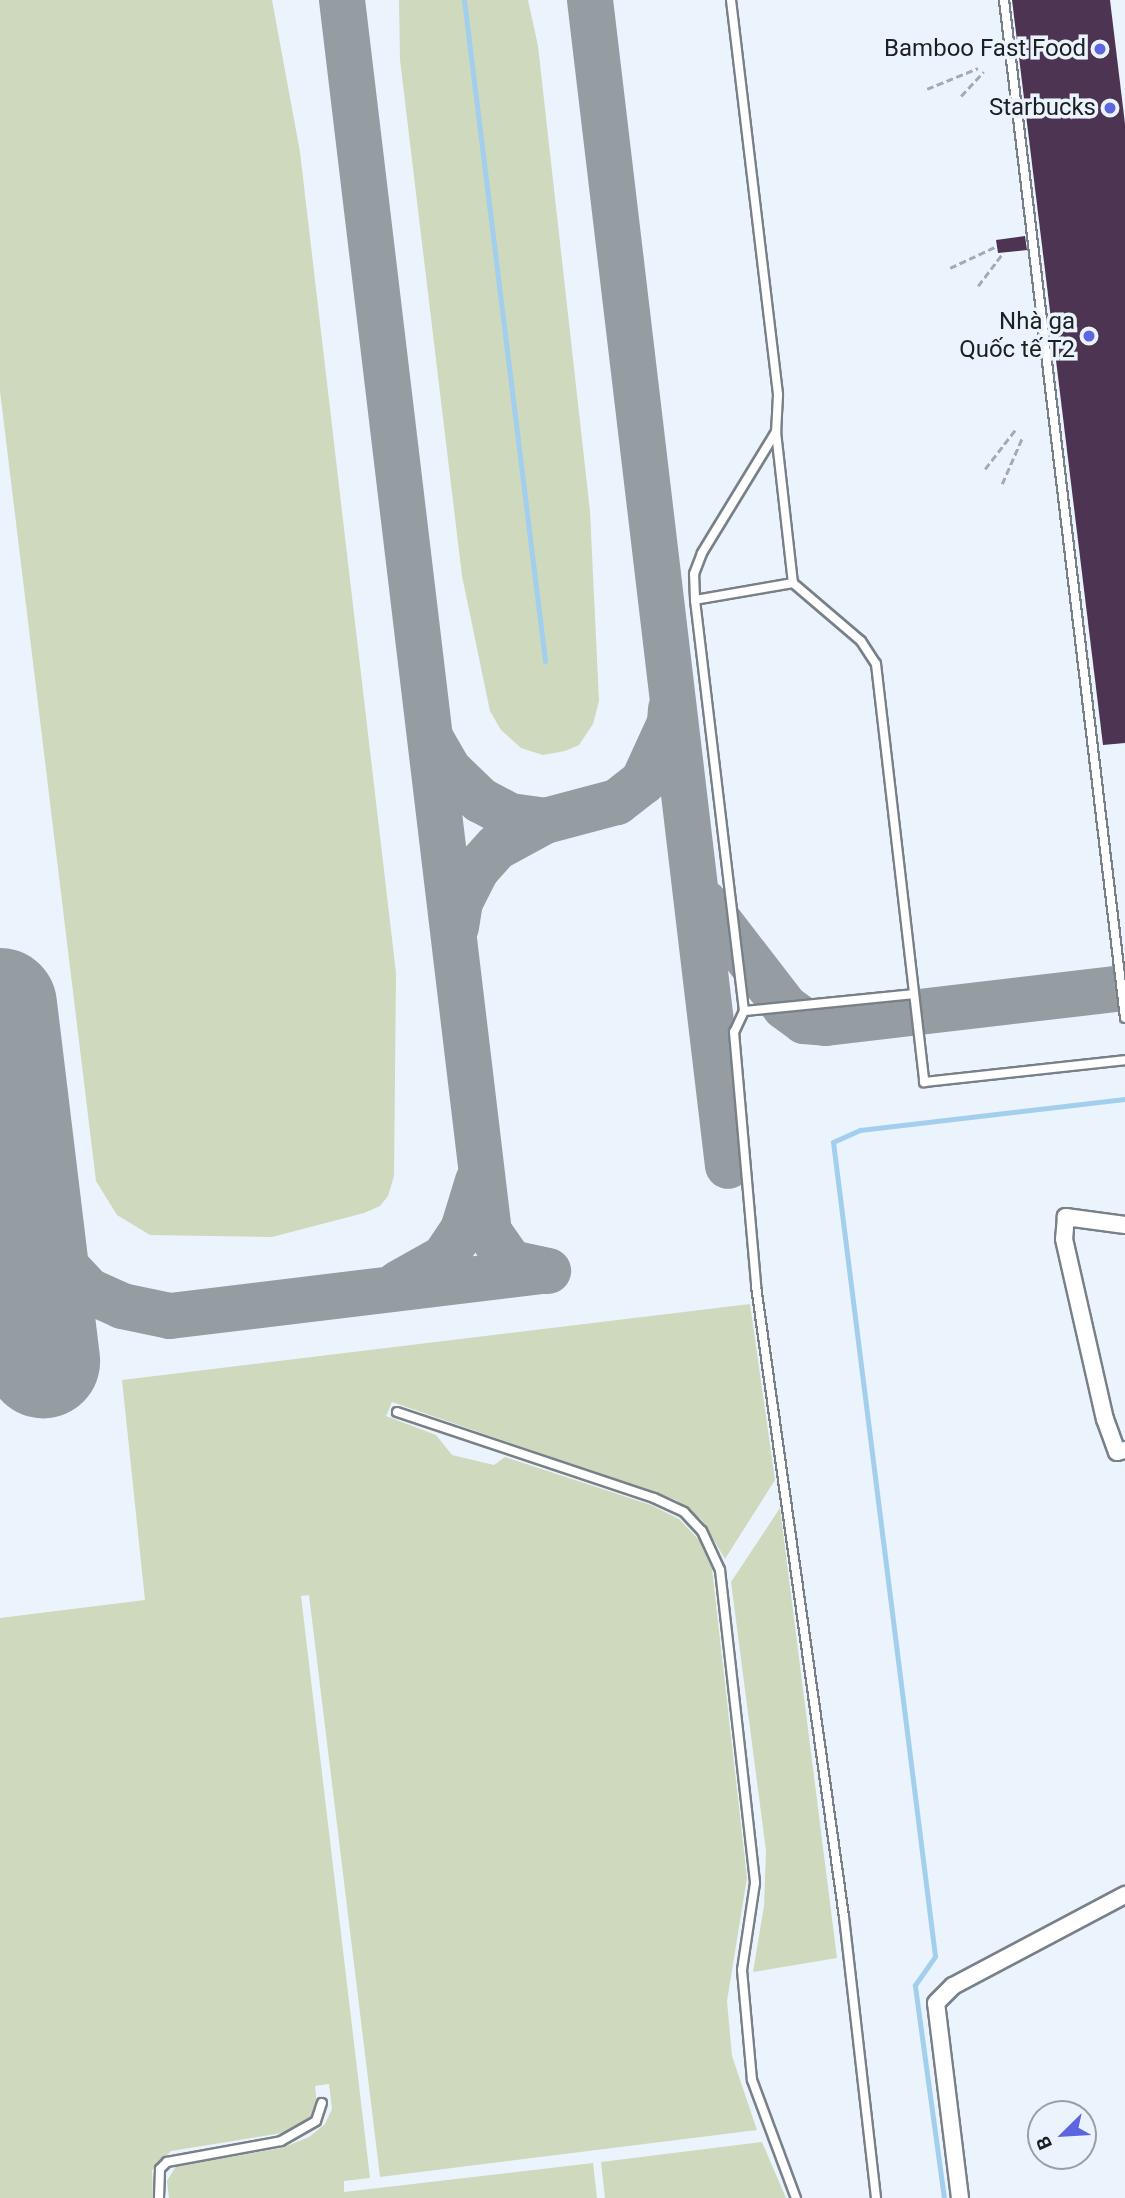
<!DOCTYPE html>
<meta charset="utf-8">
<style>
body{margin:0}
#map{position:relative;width:1125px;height:2198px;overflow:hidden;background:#ebf4fc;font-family:Roboto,sans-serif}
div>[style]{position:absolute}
.green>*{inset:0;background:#ced9bd}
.stream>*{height:5px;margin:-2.5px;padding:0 2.5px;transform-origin:2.5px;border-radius:2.5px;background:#a4ceed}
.taxiway>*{height:46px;margin:-23px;padding:0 23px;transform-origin:23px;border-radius:23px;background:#959ca2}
.runway>*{height:114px;margin:-57px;padding:0 57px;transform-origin:57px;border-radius:57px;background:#959ca2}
.building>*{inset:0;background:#4e3453}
.path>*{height:2.5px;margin-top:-1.25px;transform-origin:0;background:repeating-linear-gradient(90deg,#a4aab1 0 7px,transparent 0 10.5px)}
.roads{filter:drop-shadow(2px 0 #788088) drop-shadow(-2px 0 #788088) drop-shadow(0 2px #788088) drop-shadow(0 -2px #788088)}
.service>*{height:8px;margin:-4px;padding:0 4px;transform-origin:4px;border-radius:4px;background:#fff}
.minor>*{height:16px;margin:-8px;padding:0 8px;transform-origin:8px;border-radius:8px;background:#fff}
.dots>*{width:19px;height:19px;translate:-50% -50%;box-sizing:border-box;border:4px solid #ebf4fc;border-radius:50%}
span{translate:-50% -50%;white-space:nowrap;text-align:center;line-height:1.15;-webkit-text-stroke:7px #ebf4fc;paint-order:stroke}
.poi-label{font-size:24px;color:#1d2023}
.right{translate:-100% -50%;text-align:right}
.north{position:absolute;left:1027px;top:2100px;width:70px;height:70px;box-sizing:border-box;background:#ebf4fc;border:2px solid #999fa5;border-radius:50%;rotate:246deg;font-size:19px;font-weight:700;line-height:28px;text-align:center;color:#1d2023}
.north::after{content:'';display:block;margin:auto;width:24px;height:32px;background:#5d66de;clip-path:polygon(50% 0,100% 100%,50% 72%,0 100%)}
</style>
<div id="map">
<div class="green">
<div style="clip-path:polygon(0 0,272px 0,300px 152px,396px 973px,394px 1176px,388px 1196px,380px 1206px,364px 1213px,272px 1237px,150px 1235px,117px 1215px,96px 1181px,0 391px)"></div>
<div style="clip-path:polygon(399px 0,528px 0,538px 46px,590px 511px,599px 701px,593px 724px,579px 745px,565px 751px,543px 755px,521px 748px,501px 730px,490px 711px,462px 576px,400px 60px)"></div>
<div style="clip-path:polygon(750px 1304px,775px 1480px,725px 1559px,702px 1520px,676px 1500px,392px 1402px,386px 1416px,436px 1435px,452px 1455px,494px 1465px,505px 1457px,651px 1505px,679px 1519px,699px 1540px,712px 1569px,747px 1878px,727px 2001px,732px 2056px,757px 2130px,380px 2177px,309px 1595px,301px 1596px,370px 2178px,344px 2181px,344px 2192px,593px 2163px,597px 2198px,169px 2198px,167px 2181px,176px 2166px,282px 2148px,309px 2137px,325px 2124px,332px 2109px,329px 2084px,315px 2086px,317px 2105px,310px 2119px,295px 2131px,171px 2151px,152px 2170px,153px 2198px,0 2198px,0 1618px,145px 1600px,122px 1380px)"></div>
<div style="clip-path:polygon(780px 1508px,837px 1958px,753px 1972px,764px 1906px,766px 1851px,731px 1582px)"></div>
<div style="clip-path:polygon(762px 2142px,786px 2198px,605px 2198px,601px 2162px)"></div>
</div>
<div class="stream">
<div style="left:464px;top:0;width:666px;rotate:83.01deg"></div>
<div style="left:944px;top:2198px;width:215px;rotate:-97.8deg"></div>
<div style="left:915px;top:1985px;width:35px;rotate:-55deg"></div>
<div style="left:935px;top:1956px;width:820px;rotate:-97.14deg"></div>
<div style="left:833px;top:1142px;width:30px;rotate:-24deg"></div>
<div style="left:860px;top:1130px;width:267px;rotate:-6.7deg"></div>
</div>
<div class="taxiway">
<div style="left:342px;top:0;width:1241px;rotate:83.2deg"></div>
<div style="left:489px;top:1232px;width:38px;rotate:55deg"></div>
<div style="left:511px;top:1263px;width:38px;rotate:12deg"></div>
<div style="left:590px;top:0;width:1174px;rotate:83.25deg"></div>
<div style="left:431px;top:739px;width:34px;rotate:60deg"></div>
<div style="left:448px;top:769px;width:45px;rotate:44.1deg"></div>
<div style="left:480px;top:800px;width:34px;rotate:28deg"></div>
<div style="left:510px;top:816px;width:35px;rotate:8deg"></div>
<div style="left:705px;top:903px;width:131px;rotate:52.4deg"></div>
<div style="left:785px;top:1007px;width:24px;rotate:36deg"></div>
<div style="left:804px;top:1021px;width:22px;rotate:5deg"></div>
<div style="left:826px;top:1023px;width:301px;rotate:-6.7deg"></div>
<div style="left:456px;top:927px;width:25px;rotate:-81deg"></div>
<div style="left:460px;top:902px;width:36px;rotate:-63deg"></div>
<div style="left:476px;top:870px;width:31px;rotate:-48deg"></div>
<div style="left:497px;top:847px;width:55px;rotate:-28.4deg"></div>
<div style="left:545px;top:821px;width:74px;rotate:-14.8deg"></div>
<div style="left:617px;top:802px;width:33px;rotate:-38deg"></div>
<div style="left:643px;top:782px;width:65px;rotate:-65.4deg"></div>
<div style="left:670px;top:723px;width:14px;rotate:-86deg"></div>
<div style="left:24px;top:1201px;width:41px;rotate:67.2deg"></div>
<div style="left:40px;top:1239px;width:71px;rotate:46.7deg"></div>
<div style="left:89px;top:1291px;width:36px;rotate:24deg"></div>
<div style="left:122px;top:1306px;width:49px;rotate:11.8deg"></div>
<div style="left:170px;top:1316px;width:377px;rotate:-6.9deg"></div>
<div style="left:399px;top:1283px;width:51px;rotate:-29.1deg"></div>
<div style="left:444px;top:1258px;width:34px;rotate:-56deg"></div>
<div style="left:463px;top:1230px;width:51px;rotate:-73deg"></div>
</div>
<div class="runway">
<div style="left:0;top:1005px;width:359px;rotate:83.1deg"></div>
</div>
<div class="building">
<div style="clip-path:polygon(1012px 0,1110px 0,1125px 124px,1125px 743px,1103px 745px)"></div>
<div style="clip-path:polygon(1025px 236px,1027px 250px,998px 253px,996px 240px)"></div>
</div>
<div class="path">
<div style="left:927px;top:89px;width:55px;rotate:-22.4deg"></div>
<div style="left:961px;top:96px;width:33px;rotate:-47deg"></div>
<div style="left:950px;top:268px;width:52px;rotate:-25.1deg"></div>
<div style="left:978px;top:286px;width:41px;rotate:-52.9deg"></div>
<div style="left:985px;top:469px;width:49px;rotate:-52.4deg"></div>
<div style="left:1002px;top:484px;width:52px;rotate:-66.4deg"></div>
</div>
<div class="roads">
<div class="service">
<div style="left:731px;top:0;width:398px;rotate:83.2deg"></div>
<div style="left:778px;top:395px;width:37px;rotate:93deg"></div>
<div style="left:776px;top:432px;width:152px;rotate:83.6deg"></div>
<div style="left:793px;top:583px;width:89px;rotate:40.5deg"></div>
<div style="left:861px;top:641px;width:27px;rotate:57deg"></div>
<div style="left:876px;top:664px;width:421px;rotate:83.4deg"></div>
<div style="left:924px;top:1082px;width:202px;rotate:-6.2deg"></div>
<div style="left:1004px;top:0;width:1025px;rotate:83.22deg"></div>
<div style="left:793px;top:583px;width:99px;rotate:170.2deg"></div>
<div style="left:695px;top:600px;width:414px;rotate:83.2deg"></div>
<div style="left:744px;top:1011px;width:23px;rotate:115deg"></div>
<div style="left:734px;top:1032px;width:255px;rotate:85deg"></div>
<div style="left:756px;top:1286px;width:637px;rotate:82.06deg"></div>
<div style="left:844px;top:1917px;width:283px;rotate:83.5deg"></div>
<div style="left:695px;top:600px;width:26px;rotate:-92deg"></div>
<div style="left:694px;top:574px;width:22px;rotate:-69deg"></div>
<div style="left:702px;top:553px;width:142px;rotate:-58.6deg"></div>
<div style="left:744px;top:1011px;width:170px;rotate:-5.7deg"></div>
<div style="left:397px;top:1412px;width:271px;rotate:18.5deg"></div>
<div style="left:654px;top:1498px;width:33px;rotate:25deg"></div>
<div style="left:684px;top:1512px;width:26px;rotate:47deg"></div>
<div style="left:702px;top:1531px;width:43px;rotate:65.2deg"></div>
<div style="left:720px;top:1570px;width:315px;rotate:83.6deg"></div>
<div style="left:755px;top:1883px;width:88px;rotate:98.5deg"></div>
<div style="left:742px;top:1970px;width:110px;rotate:84.8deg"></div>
<div style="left:752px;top:2080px;width:126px;rotate:69.6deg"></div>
<div style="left:159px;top:2198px;width:29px;rotate:-88deg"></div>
<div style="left:160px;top:2169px;width:10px;rotate:-45deg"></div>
<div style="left:167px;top:2162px;width:116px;rotate:-10.4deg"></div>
<div style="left:281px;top:2141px;width:40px;rotate:-29.7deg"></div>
<div style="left:316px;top:2121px;width:19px;rotate:-72deg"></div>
</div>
<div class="minor">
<div style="left:1125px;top:1225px;width:60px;rotate:-172.3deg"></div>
<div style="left:1066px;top:1217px;width:22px;rotate:95deg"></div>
<div style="left:1064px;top:1239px;width:185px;rotate:77.2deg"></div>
<div style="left:1105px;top:1419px;width:35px;rotate:70deg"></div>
<div style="left:1117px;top:1452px;width:8px;rotate:-14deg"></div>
<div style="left:960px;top:2198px;width:196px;rotate:-97deg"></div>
<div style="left:936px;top:2003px;width:24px;rotate:-45deg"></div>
<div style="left:953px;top:1986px;width:195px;rotate:-27.9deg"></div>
</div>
</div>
<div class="dots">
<div style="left:1100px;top:49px;background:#5d66de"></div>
<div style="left:1110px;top:108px;background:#5d66de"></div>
<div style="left:1089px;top:336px;background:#5d66de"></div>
</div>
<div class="poi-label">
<span class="right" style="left:1086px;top:49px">Bamboo Fast Food</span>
<span class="right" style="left:1096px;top:108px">Starbucks</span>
<span class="right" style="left:1075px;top:336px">Nhà ga<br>Quốc tế T2</span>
</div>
<div class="north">B</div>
</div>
